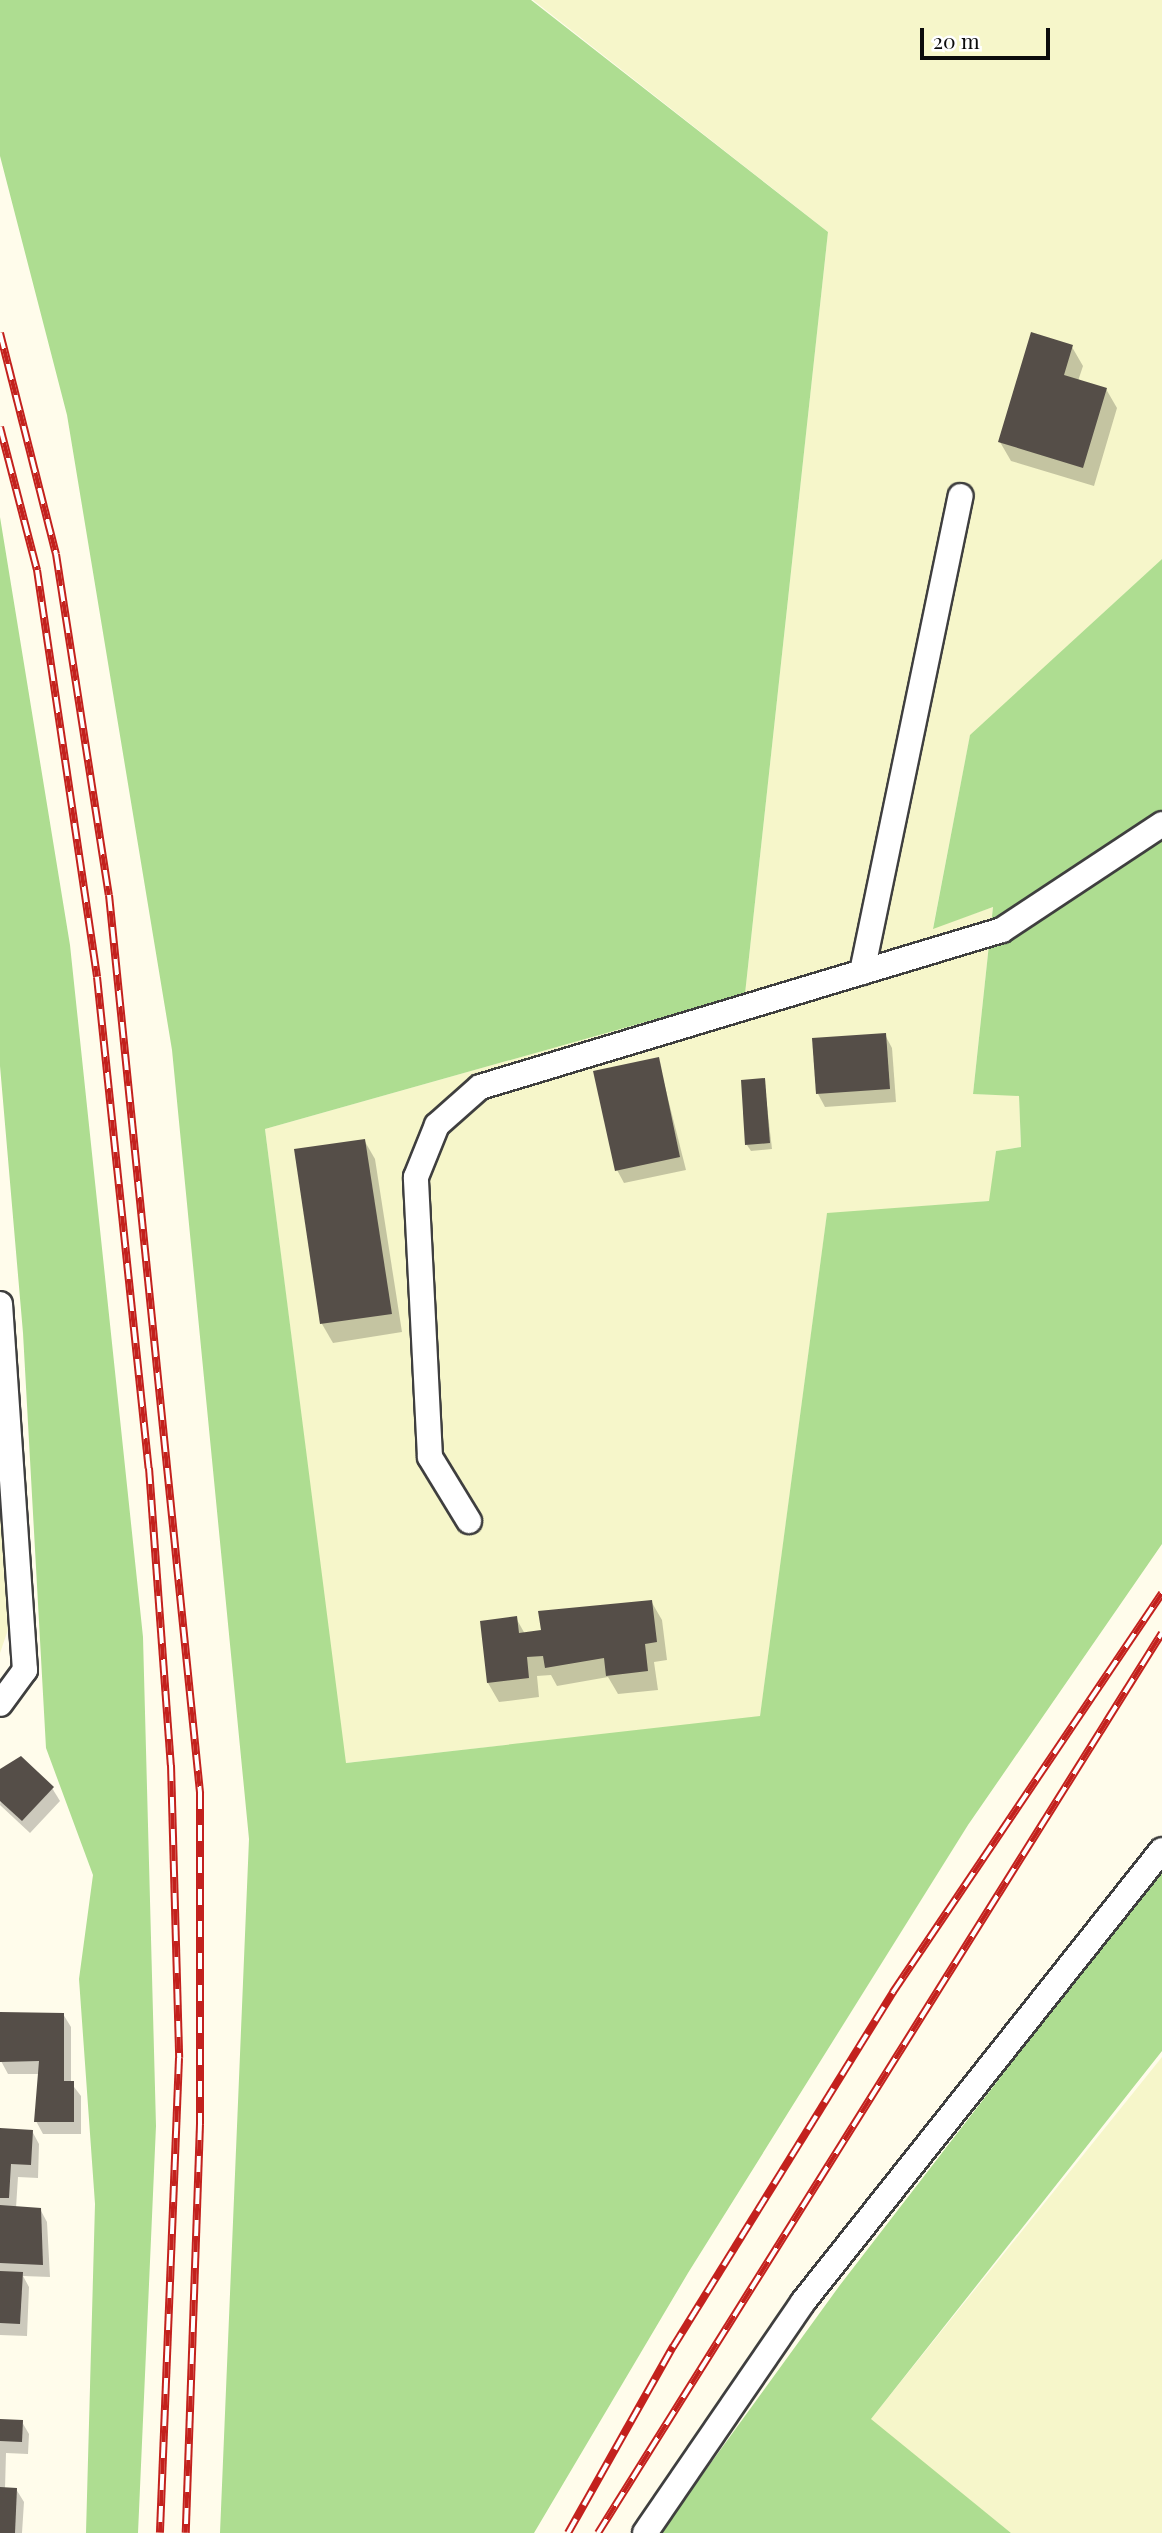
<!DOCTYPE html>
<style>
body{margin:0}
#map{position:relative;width:1162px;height:2533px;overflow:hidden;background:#fffceb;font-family:"Playfair Display",serif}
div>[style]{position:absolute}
.farmland>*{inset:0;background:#f6f6ca}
.forest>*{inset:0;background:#aedd91}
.shadow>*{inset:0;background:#0003}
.building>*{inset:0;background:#554e48}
.roads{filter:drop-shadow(2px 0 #3f3f3f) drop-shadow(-2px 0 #3f3f3f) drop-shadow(0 2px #3f3f3f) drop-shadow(0 -2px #3f3f3f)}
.service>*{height:24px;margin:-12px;padding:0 12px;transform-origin:12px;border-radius:12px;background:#fff}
.rail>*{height:8px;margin-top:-4px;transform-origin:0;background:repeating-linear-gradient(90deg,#fff 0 16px,#c3211d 0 32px);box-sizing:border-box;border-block:2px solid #c3211d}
span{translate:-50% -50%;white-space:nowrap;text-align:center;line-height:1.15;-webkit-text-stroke:7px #fff;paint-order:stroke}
.scale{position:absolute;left:920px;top:28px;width:130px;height:32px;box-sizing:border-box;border:4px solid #0c0c0c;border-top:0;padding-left:9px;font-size:21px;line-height:24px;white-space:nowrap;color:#0c0c0c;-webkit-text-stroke:5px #fff;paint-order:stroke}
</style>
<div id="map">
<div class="farmland">
<div style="clip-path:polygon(533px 0,1162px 0,1162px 559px,970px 736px,933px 928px,993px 907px,973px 1094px,1019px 1095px,1021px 1147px,996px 1151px,990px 1201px,827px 1214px,760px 1717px,345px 1763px,265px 1129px,745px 994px,828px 232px)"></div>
<div style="clip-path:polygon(0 1506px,10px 1624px,0 1653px)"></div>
<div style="clip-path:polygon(1162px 2057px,1162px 2533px,1011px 2533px,870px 2420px)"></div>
</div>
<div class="forest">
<div style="clip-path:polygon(0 0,531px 0,828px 232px,745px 994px,265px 1129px,346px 1763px,760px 1716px,827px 1213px,989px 1201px,996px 1151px,1021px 1147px,1019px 1096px,973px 1094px,993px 907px,933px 929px,970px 735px,1162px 559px,1162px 1544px,968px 1825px,688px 2273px,534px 2533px,220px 2533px,249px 1839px,172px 1050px,67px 415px,0 156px)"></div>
<div style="clip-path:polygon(0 517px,70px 945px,143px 1637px,156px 2126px,138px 2533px,86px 2533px,95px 2204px,79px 1979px,93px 1875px,46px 1748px,23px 1333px,0 1066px)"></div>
<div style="clip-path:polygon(1162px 1868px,1162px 2051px,871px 2419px,1011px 2533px,660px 2533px,840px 2285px)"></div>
</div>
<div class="shadow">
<div style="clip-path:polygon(1072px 347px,1083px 366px,1078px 381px,1106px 389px,1117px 408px,1094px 486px,1011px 461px,1000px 442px)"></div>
<div style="clip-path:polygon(885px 1035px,892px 1048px,896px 1102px,825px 1107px,818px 1094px)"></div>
<div style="clip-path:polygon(658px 1059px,686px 1170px,624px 1183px,617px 1170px)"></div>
<div style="clip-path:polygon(764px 1080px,772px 1149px,751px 1151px,747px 1145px)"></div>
<div style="clip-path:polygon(364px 1140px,375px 1159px,402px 1332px,333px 1343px,322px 1324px,296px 1150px)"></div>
<div style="clip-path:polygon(651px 1601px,662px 1620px,667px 1660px,654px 1662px,658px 1690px,618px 1694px,608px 1677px,557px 1686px,551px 1675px,537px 1676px,539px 1697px,499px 1702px,488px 1683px,516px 1618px,525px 1634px,542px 1632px)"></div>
<div style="clip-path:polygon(5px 1766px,52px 1788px,60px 1801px,30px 1833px,0 1805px)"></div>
<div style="clip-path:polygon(63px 2014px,71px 2027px,71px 2083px,81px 2096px,81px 2134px,43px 2134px,36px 2121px,40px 2074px,8px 2074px,1px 2061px)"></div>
<div style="clip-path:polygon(32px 2131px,39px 2144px,38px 2178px,18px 2177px,16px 2208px,40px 2209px,47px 2222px,50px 2277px,23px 2276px,29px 2287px,27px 2336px,0 2335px,0 2133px)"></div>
<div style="clip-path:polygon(0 2420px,22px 2422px,29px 2434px,28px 2454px,6px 2453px,5px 2489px,16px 2489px,24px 2502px,22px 2533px,0 2533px)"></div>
</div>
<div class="building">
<div style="clip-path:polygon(1031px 332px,1073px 345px,1064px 375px,1107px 388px,1083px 468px,998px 442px)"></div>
<div style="clip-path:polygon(886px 1033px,890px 1089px,816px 1094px,812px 1038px)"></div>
<div style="clip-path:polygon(659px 1057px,680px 1157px,615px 1171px,593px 1071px)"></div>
<div style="clip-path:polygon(765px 1078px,770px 1143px,745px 1145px,741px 1080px)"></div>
<div style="clip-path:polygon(365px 1139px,392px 1314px,320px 1324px,294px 1149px)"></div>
<div style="clip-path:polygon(652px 1600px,657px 1642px,645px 1644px,648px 1671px,606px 1676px,604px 1658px,545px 1668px,543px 1656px,527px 1657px,529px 1678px,487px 1683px,480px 1621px,517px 1616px,519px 1633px,541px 1630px,538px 1611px)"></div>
<div style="clip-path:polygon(21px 1756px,54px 1787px,22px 1821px,0 1801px,0 1769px)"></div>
<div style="clip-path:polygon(0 2012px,64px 2013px,64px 2081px,74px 2081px,74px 2122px,34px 2122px,39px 2061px,0 2062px)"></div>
<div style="clip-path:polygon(0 2128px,33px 2130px,31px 2165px,11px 2164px,9px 2198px,0 2198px)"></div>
<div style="clip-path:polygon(0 2205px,41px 2208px,43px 2265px,0 2263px)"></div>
<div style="clip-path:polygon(0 2271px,23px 2272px,20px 2324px,0 2323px)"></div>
<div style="clip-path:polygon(0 2419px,23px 2420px,22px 2442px,0 2441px)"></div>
<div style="clip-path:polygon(0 2487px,17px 2488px,15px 2533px,0 2533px)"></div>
</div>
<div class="roads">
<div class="service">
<div style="left:862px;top:972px;width:486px;rotate:-78.3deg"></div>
<div style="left:0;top:1304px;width:367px;rotate:86.1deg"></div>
<div style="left:25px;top:1670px;width:42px;rotate:126.3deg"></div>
<div style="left:469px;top:1521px;width:75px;rotate:-121.4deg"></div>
<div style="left:430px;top:1457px;width:280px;rotate:-92.9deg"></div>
<div style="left:416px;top:1177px;width:56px;rotate:-68deg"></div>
<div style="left:437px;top:1125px;width:57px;rotate:-41.5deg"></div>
<div style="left:480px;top:1087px;width:545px;rotate:-16.74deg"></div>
<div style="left:1002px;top:930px;width:192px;rotate:-33.5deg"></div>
<div style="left:645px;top:2533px;width:280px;rotate:-55.6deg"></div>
<div style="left:803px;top:2302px;width:577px;rotate:-51.54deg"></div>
</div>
</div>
<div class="rail">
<div style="left:0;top:333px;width:228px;rotate:75.8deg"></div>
<div style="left:56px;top:554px;width:345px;rotate:81.2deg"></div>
<div style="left:109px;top:895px;width:903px;rotate:84.21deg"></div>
<div style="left:200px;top:1793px;width:331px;rotate:90deg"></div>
<div style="left:200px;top:2124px;width:409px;rotate:92deg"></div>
<div style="left:0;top:427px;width:148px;rotate:75.5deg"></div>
<div style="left:37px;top:570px;width:411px;rotate:81.6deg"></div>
<div style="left:97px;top:977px;width:494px;rotate:84deg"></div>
<div style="left:149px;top:1468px;width:298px;rotate:85.8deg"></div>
<div style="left:171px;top:1765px;width:293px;rotate:88.4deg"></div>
<div style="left:179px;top:2058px;width:475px;rotate:92.3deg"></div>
<div style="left:568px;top:2533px;width:214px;rotate:-60.6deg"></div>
<div style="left:673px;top:2347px;width:418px;rotate:-58.2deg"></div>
<div style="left:893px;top:1992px;width:481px;rotate:-56deg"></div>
<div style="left:598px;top:2533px;width:1062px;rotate:-57.93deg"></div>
</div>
<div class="scale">20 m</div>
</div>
